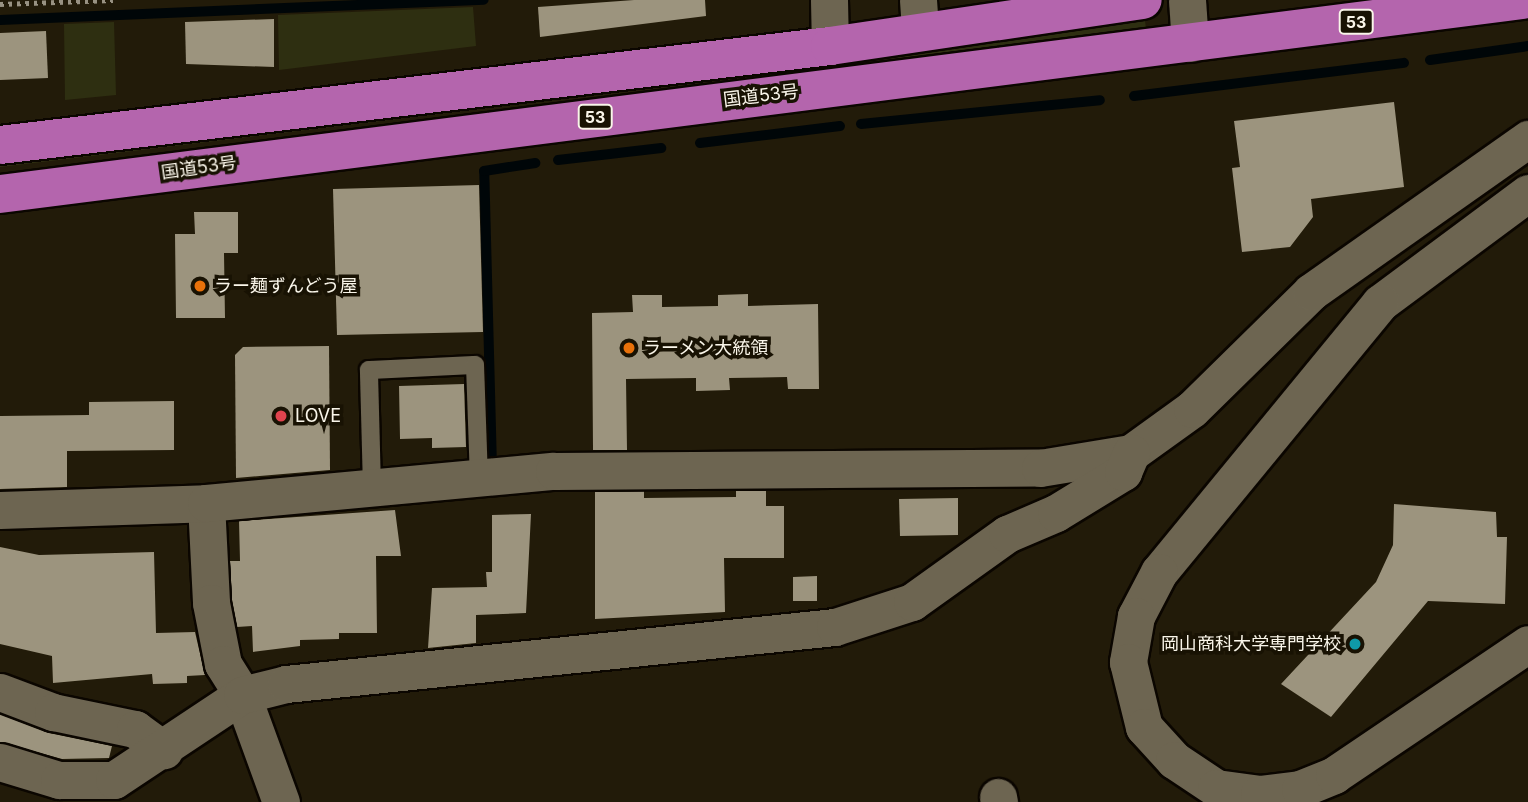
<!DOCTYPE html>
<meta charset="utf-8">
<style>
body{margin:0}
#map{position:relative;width:1528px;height:802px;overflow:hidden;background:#221b09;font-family:Inter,"Noto Sans JP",sans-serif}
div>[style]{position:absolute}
.green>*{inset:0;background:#2e2f11}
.stream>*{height:10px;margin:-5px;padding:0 5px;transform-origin:5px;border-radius:5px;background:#000608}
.building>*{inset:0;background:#9c947e}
.path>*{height:4.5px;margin-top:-2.25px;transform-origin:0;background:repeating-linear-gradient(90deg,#989283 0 3.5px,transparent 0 8.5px)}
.roads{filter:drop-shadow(2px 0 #0b0600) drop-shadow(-2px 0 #0b0600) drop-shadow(0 2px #0b0600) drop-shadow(0 -2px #0b0600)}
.service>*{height:18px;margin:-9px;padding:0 9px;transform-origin:9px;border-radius:9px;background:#6d6551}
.minor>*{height:37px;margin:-18.5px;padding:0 18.5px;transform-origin:18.5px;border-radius:18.5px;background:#6d6551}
.trunk>*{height:38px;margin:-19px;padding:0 19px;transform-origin:19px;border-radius:19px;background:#b465ad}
.dots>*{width:19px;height:19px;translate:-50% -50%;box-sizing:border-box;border:4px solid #181203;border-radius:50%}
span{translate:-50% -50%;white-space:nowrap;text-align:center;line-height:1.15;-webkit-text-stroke:7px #181203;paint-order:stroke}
.shield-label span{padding:2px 5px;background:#181203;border:2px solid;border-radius:5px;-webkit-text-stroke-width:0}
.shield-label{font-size:16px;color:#f9f5e9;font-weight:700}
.street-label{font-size:18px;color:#f9f5e9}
.poi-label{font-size:18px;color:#f9f5e9}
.left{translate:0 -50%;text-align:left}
.right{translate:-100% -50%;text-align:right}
</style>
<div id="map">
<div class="green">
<div style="clip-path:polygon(473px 7px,476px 46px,279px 70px,278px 15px)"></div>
<div style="clip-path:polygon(1145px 21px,1146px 28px,0 167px,0 164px)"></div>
<div style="clip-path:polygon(114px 22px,116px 95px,65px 100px,64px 24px)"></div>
</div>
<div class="stream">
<div style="left:0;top:20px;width:484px;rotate:-2.4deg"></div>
<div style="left:1430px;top:60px;width:99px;rotate:-8.1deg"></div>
<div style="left:1134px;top:96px;width:272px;rotate:-7deg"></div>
<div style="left:861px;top:124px;width:240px;rotate:-5.7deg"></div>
<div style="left:700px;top:143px;width:141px;rotate:-6.9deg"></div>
<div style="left:558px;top:160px;width:104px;rotate:-6.6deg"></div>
<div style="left:492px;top:468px;width:297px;rotate:-91.5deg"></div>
<div style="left:484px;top:171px;width:52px;rotate:-8.9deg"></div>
</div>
<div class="building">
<div style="clip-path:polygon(634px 0,705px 0,706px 16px,540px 37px,538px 7px)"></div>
<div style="clip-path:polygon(274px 19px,274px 67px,186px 64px,185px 22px)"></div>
<div style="clip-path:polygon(46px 31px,48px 78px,0 80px,0 33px)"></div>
<div style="clip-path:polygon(1394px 102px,1404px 187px,1311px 199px,1313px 217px,1290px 247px,1242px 252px,1232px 168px,1240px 167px,1234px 121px)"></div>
<div style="clip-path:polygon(479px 185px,483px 332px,337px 335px,333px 189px)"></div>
<div style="clip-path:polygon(194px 212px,238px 212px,238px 253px,224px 253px,225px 318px,176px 318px,175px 234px,195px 234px)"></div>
<div style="clip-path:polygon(748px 294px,748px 306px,818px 304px,819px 389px,788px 389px,787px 377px,729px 378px,730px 390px,696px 391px,696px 378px,626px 379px,627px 450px,593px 450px,592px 313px,633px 312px,632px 295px,662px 295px,662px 307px,718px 306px,718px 295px)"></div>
<div style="clip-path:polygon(329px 346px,330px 470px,236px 478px,235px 355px,243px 347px)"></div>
<div style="clip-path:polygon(464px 384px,466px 447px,432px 448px,432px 438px,400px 439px,399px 386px)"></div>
<div style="clip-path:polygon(174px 401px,174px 450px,67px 451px,67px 487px,0 489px,0 416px,89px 415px,89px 402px)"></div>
<div style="clip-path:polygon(644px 491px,644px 498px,736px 497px,736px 491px,766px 491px,766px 506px,784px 506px,784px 558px,724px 558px,725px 612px,595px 619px,595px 492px)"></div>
<div style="clip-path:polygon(958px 498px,958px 535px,900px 536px,899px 499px)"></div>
<div style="clip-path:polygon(1394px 504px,1496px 512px,1497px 537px,1507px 537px,1505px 604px,1428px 601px,1331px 717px,1281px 684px,1376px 582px,1393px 545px)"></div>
<div style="clip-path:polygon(395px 510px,401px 556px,376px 556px,377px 633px,339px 633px,339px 639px,300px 640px,300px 646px,253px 652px,252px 626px,237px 627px,232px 600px,230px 561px,240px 561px,239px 521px)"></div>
<div style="clip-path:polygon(531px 514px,526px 613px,476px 615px,476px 643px,428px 648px,432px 588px,487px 587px,486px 572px,492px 572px,492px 515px)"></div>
<div style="clip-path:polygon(0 547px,39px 555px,154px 552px,156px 633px,195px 632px,205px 675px,187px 676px,187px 683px,153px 684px,152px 674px,53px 683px,52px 656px,0 644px)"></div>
<div style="clip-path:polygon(817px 576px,817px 601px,793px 601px,793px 577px)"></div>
<div style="clip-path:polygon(0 714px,49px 733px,112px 746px,109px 758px,62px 759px,0 742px)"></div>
</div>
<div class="path">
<div style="left:0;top:4px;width:113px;rotate:-2deg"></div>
</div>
<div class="roads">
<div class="service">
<div style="left:372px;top:488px;width:118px;rotate:-91.5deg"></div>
<div style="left:369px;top:370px;width:106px;rotate:-2.7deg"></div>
<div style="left:475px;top:365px;width:114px;rotate:88deg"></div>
</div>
<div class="minor">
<div style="left:829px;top:0;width:46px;rotate:88.8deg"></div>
<div style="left:918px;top:0;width:31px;rotate:86deg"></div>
<div style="left:1187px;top:0;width:43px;rotate:86deg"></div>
<div style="left:1528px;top:193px;width:184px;rotate:143.4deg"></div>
<div style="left:1380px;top:303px;width:348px;rotate:129.4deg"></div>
<div style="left:1159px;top:572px;width:50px;rotate:117.6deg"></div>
<div style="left:1136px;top:616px;width:47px;rotate:99.9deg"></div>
<div style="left:1128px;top:662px;width:67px;rotate:76.2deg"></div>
<div style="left:1144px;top:727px;width:45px;rotate:47.7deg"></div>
<div style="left:1174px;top:760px;width:50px;rotate:33.7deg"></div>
<div style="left:1216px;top:788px;width:43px;rotate:7.9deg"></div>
<div style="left:1259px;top:794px;width:41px;rotate:-7deg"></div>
<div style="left:1300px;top:789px;width:37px;rotate:-22deg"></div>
<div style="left:1334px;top:775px;width:234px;rotate:-34deg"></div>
<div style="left:206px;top:503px;width:100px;rotate:87.1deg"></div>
<div style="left:211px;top:603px;width:62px;rotate:78.9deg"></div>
<div style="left:223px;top:664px;width:36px;rotate:58deg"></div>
<div style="left:242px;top:695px;width:114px;rotate:70deg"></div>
<div style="left:0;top:510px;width:206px;rotate:-1.9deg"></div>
<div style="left:206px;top:503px;width:349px;rotate:-5.3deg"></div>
<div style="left:554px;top:471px;width:486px;rotate:-0.4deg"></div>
<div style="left:1040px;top:468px;width:92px;rotate:-9.4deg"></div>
<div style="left:1131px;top:453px;width:75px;rotate:-35.8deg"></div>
<div style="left:1192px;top:409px;width:167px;rotate:-44.5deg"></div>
<div style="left:1311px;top:292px;width:266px;rotate:-35.2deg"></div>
<div style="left:0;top:692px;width:57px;rotate:20.7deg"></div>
<div style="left:53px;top:712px;width:84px;rotate:11.7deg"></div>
<div style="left:135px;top:729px;width:36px;rotate:36deg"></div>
<div style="left:0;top:762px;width:62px;rotate:17deg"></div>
<div style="left:59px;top:780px;width:55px"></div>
<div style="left:114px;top:780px;width:154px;rotate:-33.6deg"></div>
<div style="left:242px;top:695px;width:45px;rotate:-14deg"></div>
<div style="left:286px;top:684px;width:552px;rotate:-5.93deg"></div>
<div style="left:835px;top:627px;width:81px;rotate:-18deg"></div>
<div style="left:912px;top:602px;width:117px;rotate:-35.6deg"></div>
<div style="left:1007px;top:534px;width:53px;rotate:-23.2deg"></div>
<div style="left:1056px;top:513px;width:79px;rotate:-31.5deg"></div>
<div style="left:1123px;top:472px;width:21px;rotate:-67deg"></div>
<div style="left:998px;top:797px;width:5px;rotate:79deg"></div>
</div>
<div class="trunk">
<div style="left:0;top:145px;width:836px;rotate:-6.8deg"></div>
<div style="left:830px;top:46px;width:316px;rotate:-8.4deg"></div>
<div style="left:0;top:194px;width:1535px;rotate:-7.26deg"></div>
</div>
</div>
<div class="dots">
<div style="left:200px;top:286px;background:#e8710a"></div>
<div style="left:629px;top:348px;background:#e8710a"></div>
<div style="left:281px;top:416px;background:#e0444e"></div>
<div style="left:1355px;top:644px;background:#0f9aa8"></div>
</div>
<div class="shield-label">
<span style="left:1356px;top:22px">53</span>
<span style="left:595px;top:117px">53</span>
</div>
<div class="street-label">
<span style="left:761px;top:96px;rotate:-7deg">国道53号</span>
<span style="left:199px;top:168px;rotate:-8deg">国道53号</span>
</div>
<div class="poi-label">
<span class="left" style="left:214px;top:286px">ラー麺ずんどう屋</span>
<span class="left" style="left:643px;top:348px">ラーメン大統領</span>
<span class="left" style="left:295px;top:416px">LOVE</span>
<span class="right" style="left:1341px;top:644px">岡山商科大学専門学校</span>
</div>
</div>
